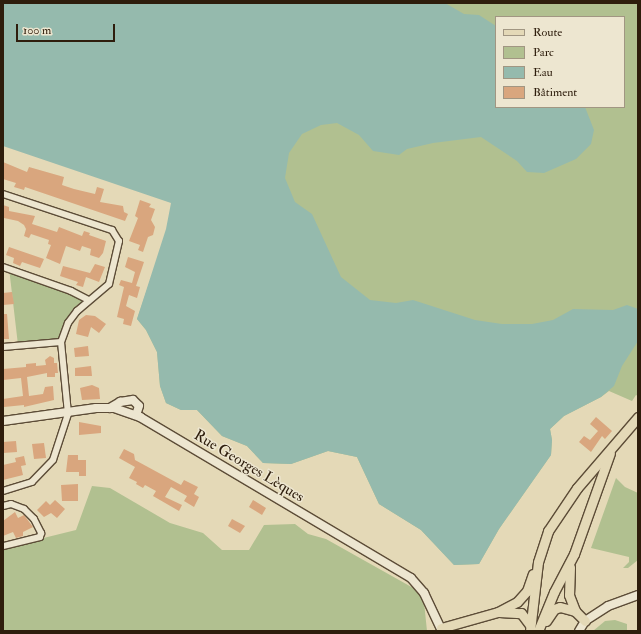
<!DOCTYPE html>
<meta charset="utf-8">
<style>
body{margin:0}
#map{position:relative;width:641px;height:634px;overflow:hidden;background:#e4d9b7;font-family:"IM FELL Double Pica",serif}
div>[style]{position:absolute}
.green>*{inset:0;background:#b1c090}
.water>*{inset:0;background:#95baad}
.building>*{inset:0;background:#d9a67e}
.roads{filter:drop-shadow(1px 0 #5c4c37) drop-shadow(-1px 0 #5c4c37) drop-shadow(0 1px #5c4c37) drop-shadow(0 -1px #5c4c37)}
.minor>*{height:6px;margin:-3px;padding:0 3px;transform-origin:3px;border-radius:3px;background:#ede6d0}
.secondary>*{height:8px;margin:-4px;padding:0 4px;transform-origin:4px;border-radius:4px;background:#ede6d0}
.primary>*{height:9px;margin:-4.5px;padding:0 4.5px;transform-origin:4.5px;border-radius:4.5px;background:#e4d9b7}
span{translate:-50% -50%;white-space:nowrap;text-align:center;line-height:1.15;-webkit-text-stroke:3px #ede6d0;paint-order:stroke}
.street-label{font-size:15px;color:#2e1d0c}
.frame{position:absolute;inset:0;border:4px solid #2e1d0c;pointer-events:none}
.legend{position:absolute;left:495px;top:16px;width:130px;height:92px;box-sizing:border-box;background:#ede6d0;border:1px solid #a19682;margin:0;padding:5px 7px;list-style:none;font-size:12px;color:#2e1d0c}
.legend li{display:flex;align-items:center;gap:8px;height:20px}
.legend b{width:20px;border:1px solid #a19682}
.scale{position:absolute;left:16px;top:24px;width:99px;height:18px;box-sizing:border-box;border:2px solid #2e1d0c;border-top:0;padding-left:5px;font-size:12px;line-height:14px;white-space:nowrap;color:#2e1d0c;-webkit-text-stroke:3px #ede6d0;paint-order:stroke}
</style>
<div id="map">
<div class="green">
<div style="clip-path:polygon(evenodd,245px 3px,638px 3px,638px 396px,636px 395px,632px 401px,609px 391px,601px 397px,564px 416px,550px 429px,552px 440px,551px 455px,499px 529px,479px 564px,454px 565px,421px 530px,379px 504px,357px 457px,328px 451px,291px 464px,263px 463px,247px 446px,222px 436px,197px 410px,181px 410px,166px 403px,160px 386px,157px 352px,146px 330px,137px 319px,245px 3px,496px 17px,624px 17px,624px 107px,496px 107px,496px 17px)"></div>
<div style="clip-path:polygon(9px 268px,89px 300px,77px 311px,61px 342px,18px 345px)"></div>
<div style="clip-path:polygon(616px 478px,625px 487px,638px 493px,638px 560px,628px 568px,623px 568px,629px 562px,629px 557px,591px 548px)"></div>
<div style="clip-path:polygon(92px 486px,110px 488px,170px 523px,203px 533px,222px 550px,249px 550px,264px 525px,295px 524px,308px 534px,326px 539px,415px 589px,424px 602px,427px 631px,3px 631px,3px 548px,76px 530px)"></div>
<div style="clip-path:polygon(615px 620px,627px 624px,627px 631px,593px 631px,605px 621px)"></div>
</div>
<div class="water">
<div style="clip-path:polygon(3px 3px,445px 3px,464px 14px,479px 15px,496px 26px,496px 107px,585px 107px,594px 130px,591px 144px,576px 159px,544px 173px,527px 172px,517px 161px,481px 137px,433px 143px,407px 149px,399px 155px,373px 151px,359px 135px,337px 123px,321px 125px,302px 134px,289px 153px,285px 178px,295px 202px,312px 214px,341px 277px,370px 300px,396px 303px,413px 300px,475px 320px,502px 324px,532px 324px,553px 320px,573px 309px,613px 310px,627px 305px,638px 309px,638px 341px,622px 366px,614px 386px,601px 397px,564px 416px,550px 429px,552px 440px,551px 455px,499px 529px,479px 564px,454px 565px,421px 530px,379px 504px,357px 457px,328px 451px,291px 464px,263px 463px,247px 446px,222px 436px,197px 410px,181px 410px,166px 403px,160px 386px,157px 352px,146px 330px,137px 319px,166px 229px,171px 203px,3px 146px)"></div>
</div>
<div class="building">
<div style="clip-path:polygon(3px 162px,27px 172px,29px 167px,64px 177px,62px 185px,74px 189px,95px 194px,97px 187px,104px 189px,100px 202px,123px 206px,124px 212px,128px 214px,125px 221px,25px 187px,24px 190px,14px 187px,16px 183px,3px 179px)"></div>
<div style="clip-path:polygon(140px 200px,151px 204px,149px 207px,155px 209px,151px 220px,155px 227px,153px 235px,148px 237px,143px 252px,138px 250px,140px 245px,129px 241px,138px 218px,135px 216px)"></div>
<div style="clip-path:polygon(3px 205px,9px 207px,9px 211px,35px 216px,32px 224px,57px 232px,59px 227px,82px 236px,84px 231px,90px 233px,89px 235px,106px 241px,103px 253px,99px 258px,90px 255px,91px 249px,82px 246px,80px 251px,66px 246px,60px 264px,46px 258px,51px 245px,48px 244px,49px 240px,31px 234px,29px 238px,24px 236px,26px 229px,24px 225px,18px 221px,4px 218px,3px 221px)"></div>
<div style="clip-path:polygon(9px 247px,44px 259px,40px 268px,22px 262px,20px 266px,13px 263px,14px 258px,6px 255px)"></div>
<div style="clip-path:polygon(128px 257px,144px 262px,136px 286px,140px 287px,137px 298px,129px 295px,126px 306px,135px 311px,131px 326px,123px 324px,124px 319px,117px 317px,124px 287px,119px 285px,121px 280px,132px 283px,135px 272px,125px 267px)"></div>
<div style="clip-path:polygon(95px 264px,105px 267px,99px 282px,86px 277px,83px 287px,76px 285px,78px 282px,60px 276px,63px 266px,90px 273px)"></div>
<div style="clip-path:polygon(12px 292px,14px 304px,3px 305px,3px 293px)"></div>
<div style="clip-path:polygon(3px 314px,7px 314px,9px 339px,3px 339px)"></div>
<div style="clip-path:polygon(86px 315px,95px 316px,106px 324px,99px 333px,91px 327px,88px 337px,76px 334px,79px 320px)"></div>
<div style="clip-path:polygon(88px 346px,89px 356px,75px 357px,74px 348px)"></div>
<div style="clip-path:polygon(50px 356px,54px 358px,54px 363px,57px 363px,58px 373px,55px 373px,55px 377px,47px 377px,47px 373px,27px 377px,29px 396px,43px 394px,45px 387px,53px 386px,54px 400px,24px 407px,24px 405px,4px 407px,3px 399px,23px 396px,21px 378px,3px 380px,3px 369px,26px 367px,26px 364px,36px 363px,36px 366px,46px 365px,45px 360px)"></div>
<div style="clip-path:polygon(91px 366px,92px 376px,75px 376px,75px 368px)"></div>
<div style="clip-path:polygon(92px 385px,99px 388px,100px 399px,82px 400px,80px 388px)"></div>
<div style="clip-path:polygon(596px 417px,612px 431px,605px 439px,602px 436px,591px 452px,579px 442px,584px 436px,590px 440px,598px 431px,590px 424px)"></div>
<div style="clip-path:polygon(79px 422px,101px 426px,101px 433px,79px 435px)"></div>
<div style="clip-path:polygon(16px 441px,17px 452px,3px 453px,3px 442px)"></div>
<div style="clip-path:polygon(44px 443px,46px 458px,34px 459px,32px 444px)"></div>
<div style="clip-path:polygon(124px 449px,134px 454px,135px 460px,181px 485px,184px 480px,198px 487px,194px 494px,199px 497px,194px 507px,184px 501px,187px 496px,171px 487px,165px 497px,182px 505px,179px 511px,153px 496px,156px 491px,145px 485px,143px 488px,136px 484px,137px 482px,129px 478px,135px 467px,119px 458px)"></div>
<div style="clip-path:polygon(68px 455px,78px 455px,78px 460px,86px 460px,86px 476px,79px 476px,79px 472px,66px 472px)"></div>
<div style="clip-path:polygon(24px 456px,26px 465px,21px 466px,23px 475px,3px 480px,3px 465px,16px 462px,15px 458px)"></div>
<div style="clip-path:polygon(78px 484px,78px 501px,62px 501px,61px 485px)"></div>
<div style="clip-path:polygon(55px 500px,65px 509px,57px 518px,51px 513px,44px 517px,37px 510px,46px 501px,50px 505px)"></div>
<div style="clip-path:polygon(253px 500px,266px 508px,262px 515px,249px 507px)"></div>
<div style="clip-path:polygon(15px 512px,18px 518px,24px 515px,33px 527px,23px 532px,23px 536px,16px 538px,13px 532px,3px 536px,3px 521px)"></div>
<div style="clip-path:polygon(232px 519px,245px 526px,240px 533px,228px 526px)"></div>
</div>
<div class="roads">
<div class="minor">
<div style="left:3px;top:194px;width:115px;rotate:18.3deg"></div>
<div style="left:112px;top:230px;width:13px;rotate:58deg"></div>
<div style="left:119px;top:241px;width:44px;rotate:103.1deg"></div>
<div style="left:109px;top:284px;width:42px;rotate:139.8deg"></div>
<div style="left:77px;top:311px;width:15px;rotate:127deg"></div>
<div style="left:68px;top:323px;width:20px;rotate:110deg"></div>
<div style="left:61px;top:342px;width:72px;rotate:84.4deg"></div>
<div style="left:68px;top:414px;width:48px;rotate:108.1deg"></div>
<div style="left:53px;top:460px;width:30px;rotate:134deg"></div>
<div style="left:32px;top:482px;width:30px;rotate:163deg"></div>
<div style="left:3px;top:267px;width:72px;rotate:19.4deg"></div>
<div style="left:71px;top:291px;width:20px;rotate:27deg"></div>
<div style="left:3px;top:347px;width:58px;rotate:-4.9deg"></div>
<div style="left:3px;top:506px;width:8px;rotate:-14deg"></div>
<div style="left:11px;top:504px;width:14px;rotate:21deg"></div>
<div style="left:24px;top:509px;width:14px;rotate:45deg"></div>
<div style="left:34px;top:519px;width:16px;rotate:63deg"></div>
<div style="left:41px;top:533px;width:4px;rotate:104deg"></div>
<div style="left:40px;top:537px;width:38px;rotate:166deg"></div>
</div>
<div class="secondary">
<div style="left:110px;top:408px;width:12px;rotate:-31deg"></div>
<div style="left:120px;top:402px;width:13px;rotate:-9deg"></div>
<div style="left:133px;top:400px;width:8px;rotate:45deg"></div>
<div style="left:139px;top:406px;width:9px;rotate:108deg"></div>
<div style="left:3px;top:421px;width:94px;rotate:-8deg"></div>
<div style="left:96px;top:408px;width:18px"></div>
<div style="left:114px;top:408px;width:28px;rotate:19deg"></div>
<div style="left:140px;top:417px;width:315px;rotate:30.7deg"></div>
<div style="left:411px;top:578px;width:20px;rotate:49deg"></div>
<div style="left:424px;top:593px;width:42px;rotate:64.7deg"></div>
<div style="left:579px;top:631px;width:12px;rotate:-59deg"></div>
<div style="left:585px;top:621px;width:27px;rotate:-33deg"></div>
<div style="left:608px;top:606px;width:32px;rotate:-20deg"></div>
</div>
<div class="primary">
<div style="left:570px;top:567px;width:28px;rotate:92deg"></div>
<div style="left:569px;top:595px;width:17px;rotate:69deg"></div>
<div style="left:575px;top:611px;width:14px;rotate:45deg"></div>
<div style="left:499px;top:612px;width:22px;rotate:3deg"></div>
<div style="left:521px;top:613px;width:15px;rotate:53deg"></div>
<div style="left:546px;top:621px;width:14px;rotate:-56deg"></div>
<div style="left:554px;top:609px;width:6px;rotate:-18deg"></div>
<div style="left:560px;top:607px;width:16px;rotate:15deg"></div>
<div style="left:441px;top:628px;width:59px;rotate:-15.7deg"></div>
<div style="left:498px;top:612px;width:21px;rotate:-28deg"></div>
<div style="left:517px;top:602px;width:15px;rotate:-48deg"></div>
<div style="left:527px;top:591px;width:18px;rotate:-71deg"></div>
<div style="left:530px;top:631px;width:69px;rotate:-83.4deg"></div>
<div style="left:538px;top:562px;width:33px;rotate:-72deg"></div>
<div style="left:548px;top:531px;width:52px;rotate:-56deg"></div>
<div style="left:577px;top:488px;width:94px;rotate:-49.3deg"></div>
<div style="left:538px;top:631px;width:42px;rotate:-67.7deg"></div>
<div style="left:554px;top:592px;width:43px;rotate:-62.2deg"></div>
<div style="left:574px;top:554px;width:107px;rotate:-70.4deg"></div>
</div>
</div>
<div class="street-label">
<span style="left:249px;top:466px;rotate:31deg">Rue Georges Lèques</span>
</div>
<div class="frame"></div>
<ul class="legend">
<li><b style="height:5px;background:#e4d9b7"></b>Route</li>
<li><b style="height:11px;background:#b1c090"></b>Parc</li>
<li><b style="height:11px;background:#95baad"></b>Eau</li>
<li><b style="height:11px;background:#d9a67e"></b>Bâtiment</li>
</ul>
<div class="scale">100 m</div>
</div>
